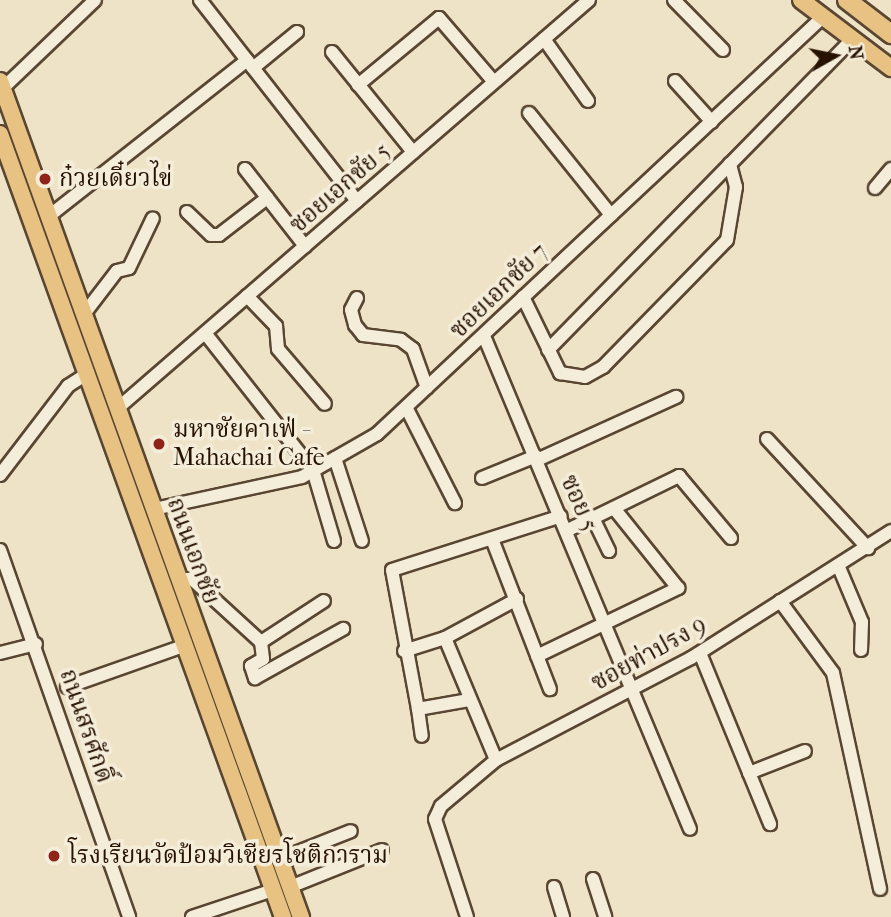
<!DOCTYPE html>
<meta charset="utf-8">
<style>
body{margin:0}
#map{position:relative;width:891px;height:917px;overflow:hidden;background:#eee3c6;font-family:"IM FELL French Canon","Noto Serif Thai",serif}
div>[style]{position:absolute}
.roads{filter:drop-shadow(2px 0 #594632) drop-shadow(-2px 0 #594632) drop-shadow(0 2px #594632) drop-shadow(0 -2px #594632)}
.minor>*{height:12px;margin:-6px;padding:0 6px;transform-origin:6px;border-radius:6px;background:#f4edda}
.major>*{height:16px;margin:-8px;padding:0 8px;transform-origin:8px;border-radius:8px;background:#e7c283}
.highway>*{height:18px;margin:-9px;padding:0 9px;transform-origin:9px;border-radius:9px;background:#e7c283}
.dots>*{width:19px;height:19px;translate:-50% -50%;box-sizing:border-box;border:4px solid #f4edda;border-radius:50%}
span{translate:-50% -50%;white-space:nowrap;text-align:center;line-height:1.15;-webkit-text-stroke:7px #f4edda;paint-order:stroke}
.poi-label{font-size:24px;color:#271200}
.left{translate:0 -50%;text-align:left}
.street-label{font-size:24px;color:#271200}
.north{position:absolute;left:800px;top:21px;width:70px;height:70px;-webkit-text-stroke:5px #f4edda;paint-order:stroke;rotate:81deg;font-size:19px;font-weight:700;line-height:28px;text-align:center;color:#271200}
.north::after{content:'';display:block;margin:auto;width:24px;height:32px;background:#271200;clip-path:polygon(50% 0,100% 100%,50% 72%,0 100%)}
</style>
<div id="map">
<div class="roads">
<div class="minor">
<div style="left:200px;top:0;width:255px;rotate:52deg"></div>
<div style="left:674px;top:0;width:70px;rotate:45.6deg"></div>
<div style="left:544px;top:39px;width:76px;rotate:54.6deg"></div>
<div style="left:332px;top:52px;width:129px;rotate:51deg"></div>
<div style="left:253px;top:68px;width:57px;rotate:-39.3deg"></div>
<div style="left:675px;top:81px;width:55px;rotate:47.9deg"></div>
<div style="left:358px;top:85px;width:105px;rotate:-39.6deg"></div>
<div style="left:439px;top:18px;width:84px;rotate:49.3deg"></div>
<div style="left:3px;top:88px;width:127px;rotate:-43.7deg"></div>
<div style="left:529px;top:113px;width:131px;rotate:51.2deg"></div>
<div style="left:245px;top:169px;width:98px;rotate:52.1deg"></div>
<div style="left:875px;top:188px;width:25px;rotate:-50deg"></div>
<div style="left:187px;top:212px;width:33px;rotate:44deg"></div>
<div style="left:211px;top:235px;width:8px"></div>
<div style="left:219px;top:235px;width:61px;rotate:-37.6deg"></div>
<div style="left:49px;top:216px;width:252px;rotate:-38.2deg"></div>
<div style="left:247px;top:296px;width:42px;rotate:46deg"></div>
<div style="left:276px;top:326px;width:23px;rotate:85deg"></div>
<div style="left:278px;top:349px;width:72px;rotate:49.5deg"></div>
<div style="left:523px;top:297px;width:85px;rotate:64deg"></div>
<div style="left:560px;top:373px;width:25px;rotate:9deg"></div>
<div style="left:585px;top:377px;width:21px;rotate:-29deg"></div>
<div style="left:603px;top:367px;width:177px;rotate:-45.7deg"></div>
<div style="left:727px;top:240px;width:54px;rotate:-80.4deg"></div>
<div style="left:736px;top:187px;width:24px;rotate:-105deg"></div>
<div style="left:357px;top:298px;width:13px;rotate:117deg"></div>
<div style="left:351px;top:310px;width:16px;rotate:75deg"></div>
<div style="left:355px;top:325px;width:13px;rotate:51deg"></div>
<div style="left:363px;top:335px;width:38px;rotate:7deg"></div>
<div style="left:401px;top:340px;width:15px;rotate:37deg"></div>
<div style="left:413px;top:349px;width:41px;rotate:70.3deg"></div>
<div style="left:84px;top:314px;width:54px;rotate:-52.5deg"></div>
<div style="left:117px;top:271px;width:12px;rotate:-14deg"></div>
<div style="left:129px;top:268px;width:55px;rotate:-64.4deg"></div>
<div style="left:205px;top:333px;width:174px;rotate:51.8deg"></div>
<div style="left:313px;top:470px;width:74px;rotate:73.5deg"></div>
<div style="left:484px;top:336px;width:534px;rotate:67.32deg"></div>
<div style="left:548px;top:350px;width:436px;rotate:-45.6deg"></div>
<div style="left:406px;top:407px;width:108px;rotate:63deg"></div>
<div style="left:118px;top:408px;width:623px;rotate:-40.9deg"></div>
<div style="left:767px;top:439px;width:149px;rotate:47.2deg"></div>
<div style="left:335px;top:458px;width:87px;rotate:72deg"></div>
<div style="left:537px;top:460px;width:153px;rotate:-24.4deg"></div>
<div style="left:0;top:475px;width:112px;rotate:-52.6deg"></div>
<div style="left:68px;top:386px;width:24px;rotate:-33deg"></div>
<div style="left:482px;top:478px;width:58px;rotate:-22.2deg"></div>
<div style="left:154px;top:509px;width:151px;rotate:-12.2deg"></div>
<div style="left:302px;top:477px;width:86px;rotate:-29.8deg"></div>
<div style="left:377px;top:434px;width:612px;rotate:-43.08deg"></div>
<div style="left:568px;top:530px;width:28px;rotate:-26deg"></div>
<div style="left:492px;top:539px;width:161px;rotate:68.9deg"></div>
<div style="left:0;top:550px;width:389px;rotate:70.6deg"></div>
<div style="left:609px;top:551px;width:37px;rotate:-116deg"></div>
<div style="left:593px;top:518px;width:96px;rotate:-26deg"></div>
<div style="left:679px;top:476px;width:81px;rotate:50deg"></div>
<div style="left:838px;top:565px;width:62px;rotate:67.2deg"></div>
<div style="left:862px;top:622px;width:28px;rotate:92deg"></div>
<div style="left:179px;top:579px;width:13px"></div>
<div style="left:192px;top:579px;width:93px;rotate:42.4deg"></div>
<div style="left:261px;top:642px;width:17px;rotate:83deg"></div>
<div style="left:263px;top:659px;width:14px;rotate:150deg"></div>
<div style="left:251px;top:666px;width:13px;rotate:72deg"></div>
<div style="left:255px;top:678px;width:101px;rotate:-29.1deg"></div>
<div style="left:780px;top:601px;width:89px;rotate:53.6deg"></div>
<div style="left:833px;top:673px;width:221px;rotate:77.7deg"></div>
<div style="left:445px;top:638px;width:132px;rotate:67.3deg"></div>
<div style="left:261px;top:642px;width:75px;rotate:-33.1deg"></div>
<div style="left:404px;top:651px;width:43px;rotate:-17.6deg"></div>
<div style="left:445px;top:638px;width:82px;rotate:-28.4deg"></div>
<div style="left:0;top:653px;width:37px;rotate:-14deg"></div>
<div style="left:700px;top:653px;width:185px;rotate:67.7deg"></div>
<div style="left:537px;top:656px;width:157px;rotate:-25.7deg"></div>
<div style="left:678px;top:588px;width:102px;rotate:-128.7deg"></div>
<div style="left:67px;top:687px;width:126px;rotate:-19.4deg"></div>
<div style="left:469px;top:700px;width:52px;rotate:170deg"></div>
<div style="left:418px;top:709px;width:141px;rotate:-100.6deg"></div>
<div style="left:392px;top:570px;width:177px;rotate:-17.7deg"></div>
<div style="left:418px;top:709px;width:27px;rotate:82deg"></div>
<div style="left:749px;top:773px;width:60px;rotate:-21.4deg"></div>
<div style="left:280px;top:859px;width:76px;rotate:-21.5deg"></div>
<div style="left:593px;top:879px;width:40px;rotate:72deg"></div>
<div style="left:290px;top:887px;width:99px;rotate:-21.9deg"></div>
<div style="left:554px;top:887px;width:31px;rotate:73deg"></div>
<div style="left:192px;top:917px;width:85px;rotate:-18.4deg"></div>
<div style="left:467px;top:917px;width:103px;rotate:-108.1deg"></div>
<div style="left:435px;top:819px;width:14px;rotate:-65deg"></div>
<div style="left:441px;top:806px;width:72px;rotate:-39.9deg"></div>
<div style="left:496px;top:760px;width:220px;rotate:-27.6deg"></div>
<div style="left:691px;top:658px;width:237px;rotate:-32.4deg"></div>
</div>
<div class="major">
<div style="left:801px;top:0;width:113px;rotate:37.1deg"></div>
<div style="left:0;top:81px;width:889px;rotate:70.2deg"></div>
<div style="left:0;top:134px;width:833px;rotate:70.13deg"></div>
</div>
<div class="highway">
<div style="left:847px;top:0;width:56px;rotate:37.7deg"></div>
</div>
</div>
<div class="dots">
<div style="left:45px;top:179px;background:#8f2418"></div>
<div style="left:159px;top:444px;background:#8f2418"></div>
<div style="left:54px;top:856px;background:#8f2418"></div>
</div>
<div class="poi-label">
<span class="left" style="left:59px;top:179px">ก๋วยเดี๋ยวไข่</span>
<span class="left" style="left:173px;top:444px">มหาชัยคาเฟ่ -<br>Mahachai Cafe</span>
<span class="left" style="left:68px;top:856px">โรงเรียนวัดป้อมวิเชียรโชติการาม</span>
</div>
<div class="street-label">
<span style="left:340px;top:188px;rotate:-41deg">ซอยเอกชัย 5</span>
<span style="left:499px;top:291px;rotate:-44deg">ซอยเอกชัย 7</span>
<span style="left:579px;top:503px;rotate:66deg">ซอย 5</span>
<span style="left:193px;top:551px;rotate:70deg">ถนนเอกชัย</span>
<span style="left:649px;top:654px;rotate:-29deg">ซอยท่าปรง 9</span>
<span style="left:86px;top:726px;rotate:71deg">ถนนสรศักดิ์</span>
</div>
<div class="north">N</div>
</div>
